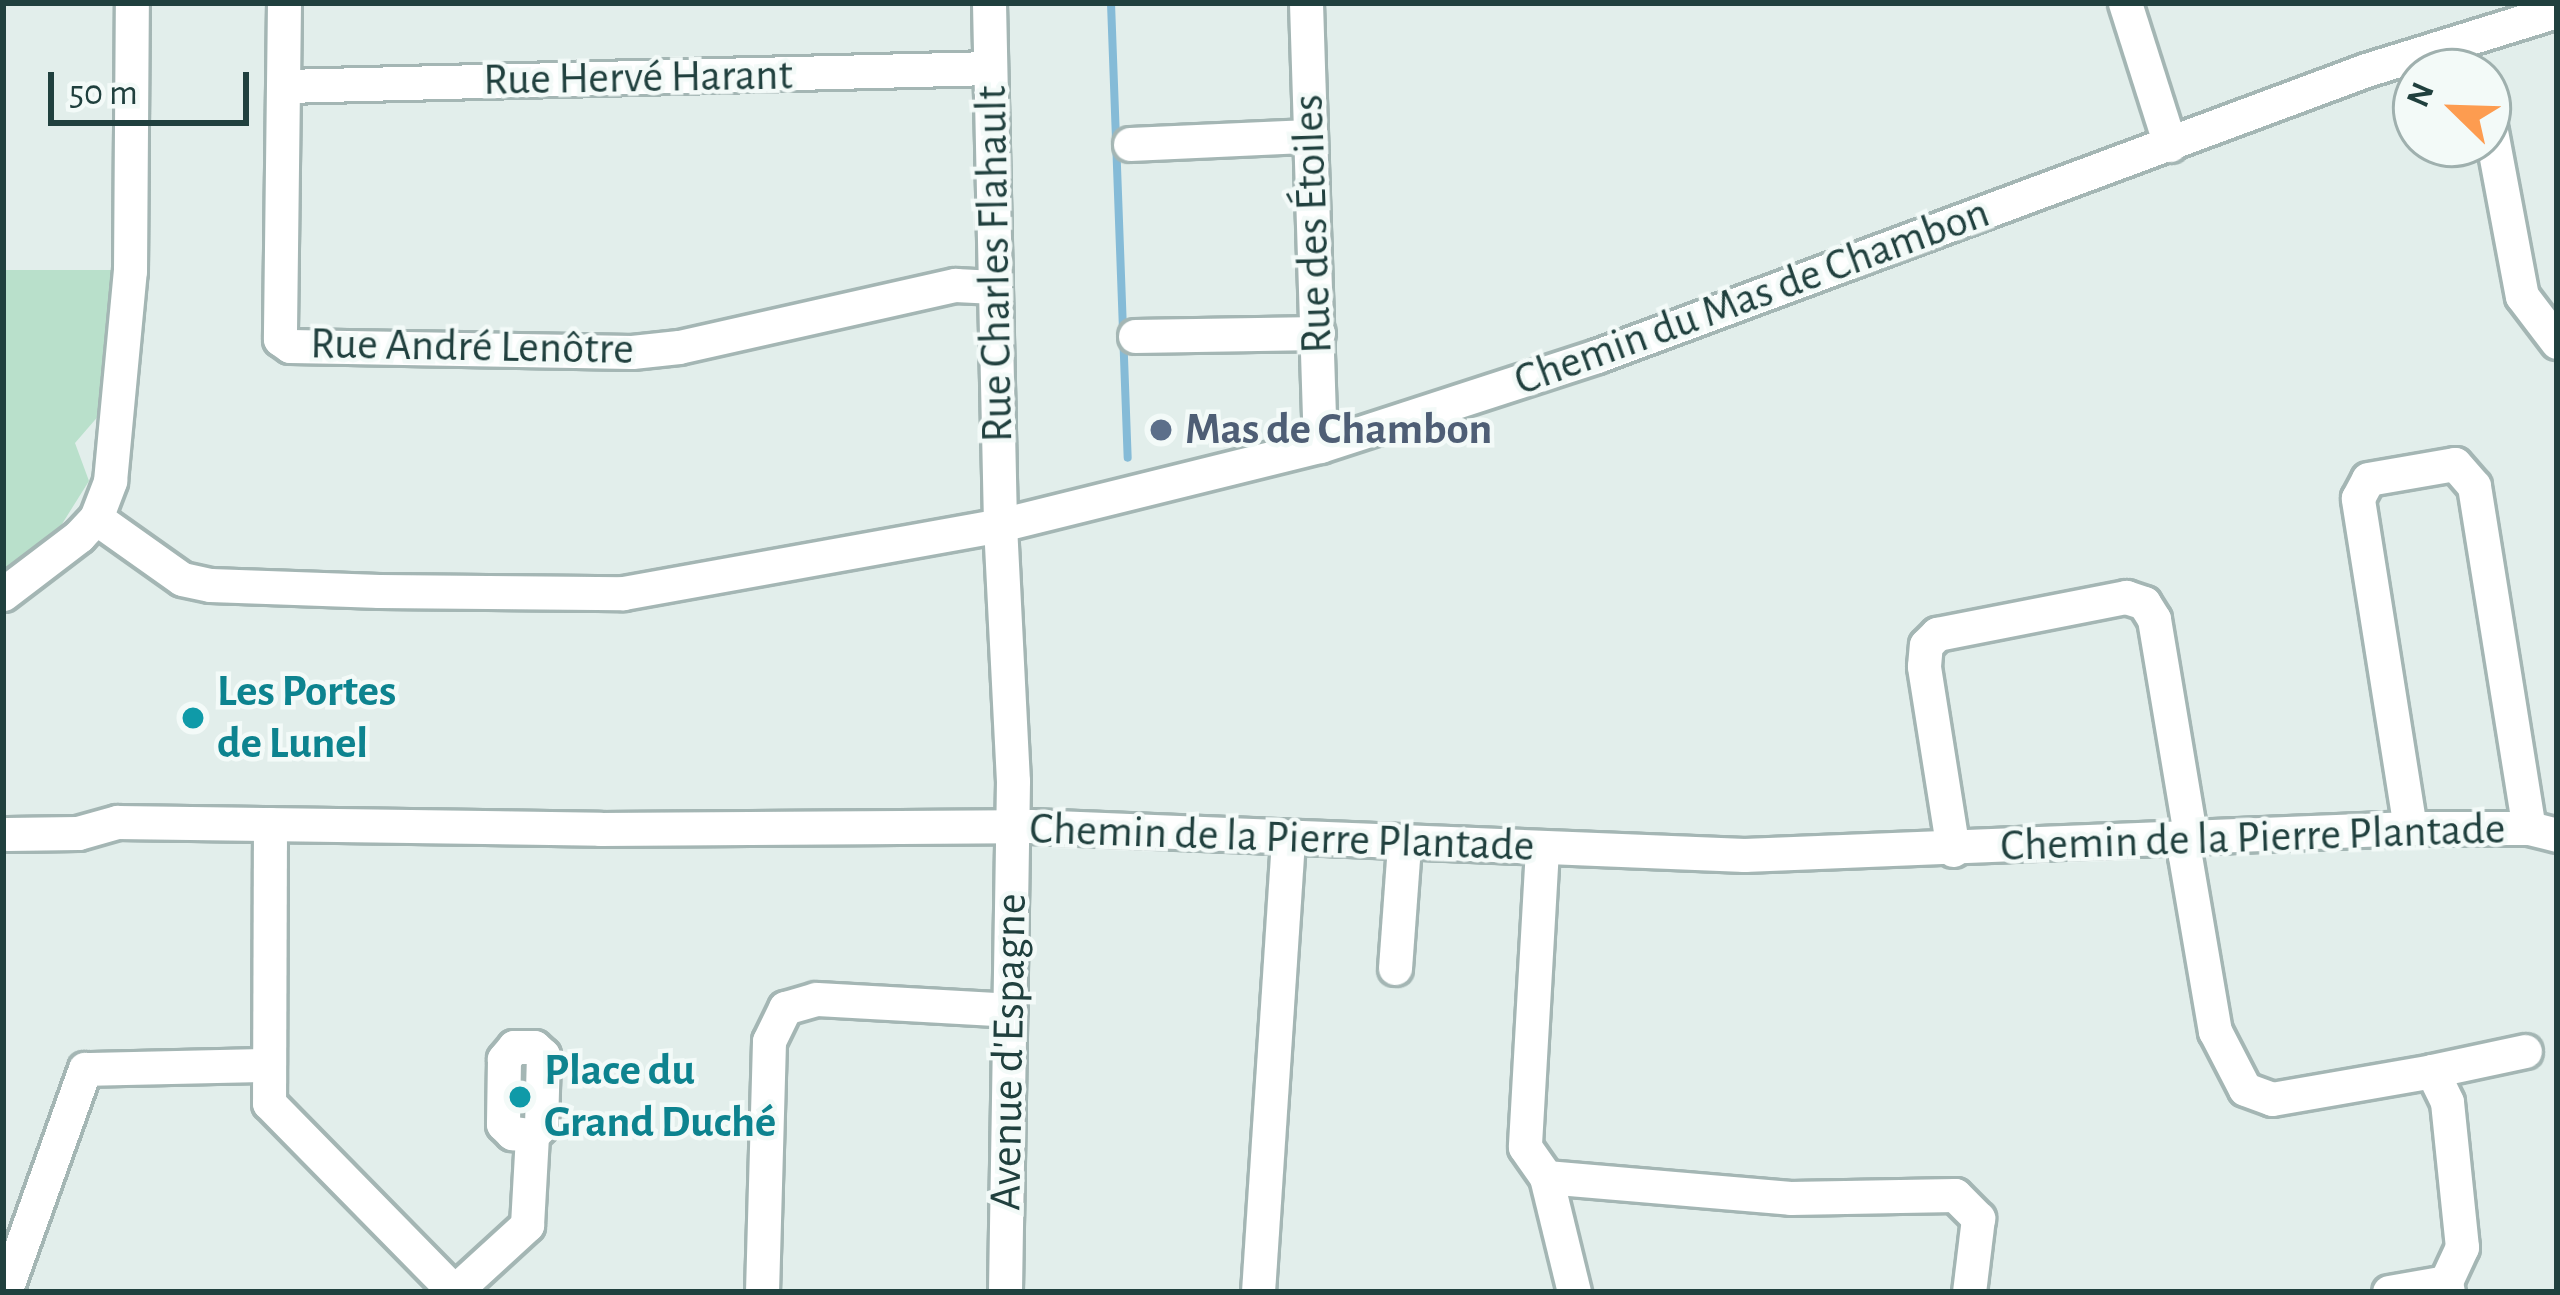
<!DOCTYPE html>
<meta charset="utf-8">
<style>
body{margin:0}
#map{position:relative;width:2560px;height:1295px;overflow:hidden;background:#e2eeeb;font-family:"Alegreya Sans",sans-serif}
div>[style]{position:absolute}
.green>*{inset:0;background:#b9e0cb}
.stream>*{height:8px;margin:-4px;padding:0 4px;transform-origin:4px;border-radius:4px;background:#85bbd7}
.roads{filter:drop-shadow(3px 0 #a4b6b4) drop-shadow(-3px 0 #a4b6b4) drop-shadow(0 3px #a4b6b4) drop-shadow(0 -3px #a4b6b4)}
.minor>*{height:33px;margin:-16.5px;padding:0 16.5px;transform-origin:16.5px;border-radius:16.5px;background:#fff}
.dots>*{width:33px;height:33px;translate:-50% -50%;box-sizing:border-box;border:6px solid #f3faf8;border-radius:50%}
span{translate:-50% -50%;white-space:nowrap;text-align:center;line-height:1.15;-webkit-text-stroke:9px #f3faf8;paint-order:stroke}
.street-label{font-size:45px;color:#20403e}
.service-label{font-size:45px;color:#4e5e75;font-weight:700}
.left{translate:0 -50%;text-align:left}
.culture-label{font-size:45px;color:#0d838f;font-weight:700}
.frame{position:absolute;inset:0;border:6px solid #20403e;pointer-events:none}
.north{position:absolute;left:2392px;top:48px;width:120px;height:120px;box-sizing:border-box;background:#f3faf8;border:3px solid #9fb0ae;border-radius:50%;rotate:293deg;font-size:33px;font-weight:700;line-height:48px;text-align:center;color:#20403e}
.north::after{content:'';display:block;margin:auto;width:42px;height:54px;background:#fd9c50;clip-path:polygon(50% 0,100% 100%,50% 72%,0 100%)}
.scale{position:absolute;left:48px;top:72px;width:201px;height:54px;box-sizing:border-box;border:6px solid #20403e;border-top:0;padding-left:15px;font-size:36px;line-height:42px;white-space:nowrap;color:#20403e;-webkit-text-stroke:9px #f3faf8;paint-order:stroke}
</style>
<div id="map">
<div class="green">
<div style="clip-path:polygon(3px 270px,114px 270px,107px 406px,75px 443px,89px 481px,57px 532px,3px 572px)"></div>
</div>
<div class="stream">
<div style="left:1111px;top:3px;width:455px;rotate:87.9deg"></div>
</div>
<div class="roads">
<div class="minor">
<div style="left:284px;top:3px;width:336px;rotate:90.7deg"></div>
<div style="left:280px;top:339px;width:12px;rotate:35deg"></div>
<div style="left:290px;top:346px;width:342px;rotate:1deg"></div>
<div style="left:632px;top:352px;width:47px;rotate:-6.1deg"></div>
<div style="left:679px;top:347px;width:283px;rotate:-12.7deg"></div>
<div style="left:955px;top:285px;width:40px;rotate:2.9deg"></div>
<div style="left:989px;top:3px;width:522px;rotate:88.79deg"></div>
<div style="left:1000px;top:525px;width:256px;rotate:87.1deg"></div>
<div style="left:1013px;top:781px;width:511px;rotate:90.9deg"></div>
<div style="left:1306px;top:3px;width:443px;rotate:88.2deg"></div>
<div style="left:2125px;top:3px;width:149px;rotate:72.4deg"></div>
<div style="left:285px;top:86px;width:705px;rotate:-1.46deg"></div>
<div style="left:2488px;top:115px;width:184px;rotate:79.4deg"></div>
<div style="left:2522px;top:296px;width:58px;rotate:52.7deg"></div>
<div style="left:1130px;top:144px;width:179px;rotate:-2.6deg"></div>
<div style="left:1135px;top:336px;width:183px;rotate:-0.9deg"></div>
<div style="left:96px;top:518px;width:105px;rotate:35.3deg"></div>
<div style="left:182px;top:579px;width:29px;rotate:12deg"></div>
<div style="left:210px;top:585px;width:169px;rotate:2deg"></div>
<div style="left:379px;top:591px;width:244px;rotate:0.5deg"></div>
<div style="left:623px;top:593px;width:383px;rotate:-10.2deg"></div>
<div style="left:1000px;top:525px;width:330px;rotate:-13.9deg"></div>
<div style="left:1320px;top:446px;width:291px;rotate:-18deg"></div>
<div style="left:1597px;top:356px;width:820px;rotate:-20.4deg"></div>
<div style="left:2366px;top:70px;width:200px;rotate:-17.2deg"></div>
<div style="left:3px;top:594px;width:96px;rotate:-37.3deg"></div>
<div style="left:79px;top:536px;width:25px;rotate:-47deg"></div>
<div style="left:96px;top:518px;width:40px;rotate:-69deg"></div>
<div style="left:110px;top:481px;width:211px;rotate:-84.6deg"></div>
<div style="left:130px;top:271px;width:268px;rotate:-89.6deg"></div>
<div style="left:270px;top:824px;width:279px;rotate:90.2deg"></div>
<div style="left:269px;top:1103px;width:265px;rotate:45.5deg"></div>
<div style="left:2410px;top:828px;width:334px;rotate:-99deg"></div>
<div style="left:2358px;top:498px;width:21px;rotate:-62deg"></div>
<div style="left:2368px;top:479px;width:88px;rotate:-9.8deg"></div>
<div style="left:2455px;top:464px;width:29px;rotate:49deg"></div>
<div style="left:2474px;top:486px;width:346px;rotate:80.9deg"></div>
<div style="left:7px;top:834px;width:71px;rotate:-0.8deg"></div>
<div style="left:78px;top:833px;width:41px;rotate:-15.8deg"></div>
<div style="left:117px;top:822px;width:483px;rotate:0.8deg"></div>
<div style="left:600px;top:829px;width:430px;rotate:-0.4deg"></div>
<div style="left:1030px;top:826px;width:715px;rotate:2.33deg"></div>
<div style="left:1744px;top:855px;width:667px;rotate:-2.32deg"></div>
<div style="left:2410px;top:828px;width:119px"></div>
<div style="left:2529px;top:828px;width:29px;rotate:14deg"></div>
<div style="left:1542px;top:849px;width:298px;rotate:93.3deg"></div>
<div style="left:1525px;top:1147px;width:37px;rotate:55deg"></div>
<div style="left:1546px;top:1177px;width:245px;rotate:4.9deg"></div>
<div style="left:1790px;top:1198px;width:165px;rotate:-1deg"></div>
<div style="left:1955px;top:1195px;width:33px;rotate:45deg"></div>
<div style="left:1978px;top:1218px;width:75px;rotate:96.9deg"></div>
<div style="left:1953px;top:850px;width:186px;rotate:-99deg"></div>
<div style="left:1924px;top:666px;width:21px;rotate:-85deg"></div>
<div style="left:1926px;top:645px;width:16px;rotate:-45deg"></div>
<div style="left:1937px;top:634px;width:193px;rotate:-11.1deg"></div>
<div style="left:2126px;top:597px;width:19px;rotate:18deg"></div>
<div style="left:2144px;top:603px;width:19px;rotate:58deg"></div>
<div style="left:2154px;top:619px;width:206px;rotate:80.5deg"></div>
<div style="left:2188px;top:822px;width:34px;rotate:95deg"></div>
<div style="left:2185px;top:856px;width:178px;rotate:80.3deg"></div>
<div style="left:2215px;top:1031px;width:65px;rotate:62.7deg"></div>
<div style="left:2245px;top:1089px;width:29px;rotate:20deg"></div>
<div style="left:2272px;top:1099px;width:162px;rotate:-9.9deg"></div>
<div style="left:2432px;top:1071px;width:34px;rotate:64deg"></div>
<div style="left:2447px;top:1102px;width:146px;rotate:84.1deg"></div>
<div style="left:2462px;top:1247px;width:38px;rotate:115deg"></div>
<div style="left:2446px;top:1282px;width:10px;rotate:79deg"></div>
<div style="left:1395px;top:968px;width:124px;rotate:-85.8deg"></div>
<div style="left:2432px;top:1071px;width:95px;rotate:-12.1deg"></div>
<div style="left:1546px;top:1177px;width:118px;rotate:76.3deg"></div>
<div style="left:455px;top:1291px;width:98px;rotate:-42.5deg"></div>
<div style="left:527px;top:1225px;width:90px;rotate:-86.8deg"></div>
<div style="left:532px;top:1135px;width:13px;rotate:-45deg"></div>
<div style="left:541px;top:1126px;width:71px;rotate:-88.4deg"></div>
<div style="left:543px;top:1055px;width:12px;rotate:-138deg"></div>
<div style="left:534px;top:1047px;width:20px;rotate:180deg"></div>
<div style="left:514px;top:1047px;width:16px;rotate:130deg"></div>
<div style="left:504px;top:1059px;width:65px;rotate:90.9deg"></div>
<div style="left:503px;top:1124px;width:13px;rotate:45deg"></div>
<div style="left:512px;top:1133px;width:20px;rotate:6deg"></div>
<div style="left:5px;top:1292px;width:237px;rotate:-70.3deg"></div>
<div style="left:85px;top:1069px;width:183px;rotate:-1.3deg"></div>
<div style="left:762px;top:1292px;width:251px;rotate:-88.4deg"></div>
<div style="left:769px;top:1041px;width:37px;rotate:-64deg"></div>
<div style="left:785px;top:1008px;width:32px;rotate:-16deg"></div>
<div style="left:816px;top:999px;width:194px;rotate:3.2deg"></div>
<div style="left:1258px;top:1292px;width:453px;rotate:-86.2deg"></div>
<div style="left:2389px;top:1292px;width:58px;rotate:-10deg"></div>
</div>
</div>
<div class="dots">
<div style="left:1161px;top:430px;background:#5c6f8a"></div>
<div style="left:193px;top:718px;background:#0f9aa8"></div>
<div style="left:520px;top:1097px;background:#0f9aa8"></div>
</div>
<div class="street-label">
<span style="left:638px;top:78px;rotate:-1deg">Rue Hervé Harant</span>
<span style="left:1313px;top:224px;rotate:-92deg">Rue des Étoiles</span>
<span style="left:995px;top:264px;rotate:-91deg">Rue Charles Flahault</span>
<span style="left:1752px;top:297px;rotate:-20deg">Chemin du Mas de Chambon</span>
<span style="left:472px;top:347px;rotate:1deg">Rue André Lenôtre</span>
<span style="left:1282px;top:838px;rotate:2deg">Chemin de la Pierre Plantade</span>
<span style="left:2253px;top:838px;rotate:-2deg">Chemin de la Pierre Plantade</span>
<span style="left:1009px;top:1052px;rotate:-89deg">Avenue d'Espagne</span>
</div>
<div class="service-label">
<span class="left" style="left:1185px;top:430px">Mas de Chambon</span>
</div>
<div class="culture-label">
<span class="left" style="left:217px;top:718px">Les Portes<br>de Lunel</span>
<span class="left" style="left:544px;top:1097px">Place du<br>Grand Duché</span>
</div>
<div class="frame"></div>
<div class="north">N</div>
<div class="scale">50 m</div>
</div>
